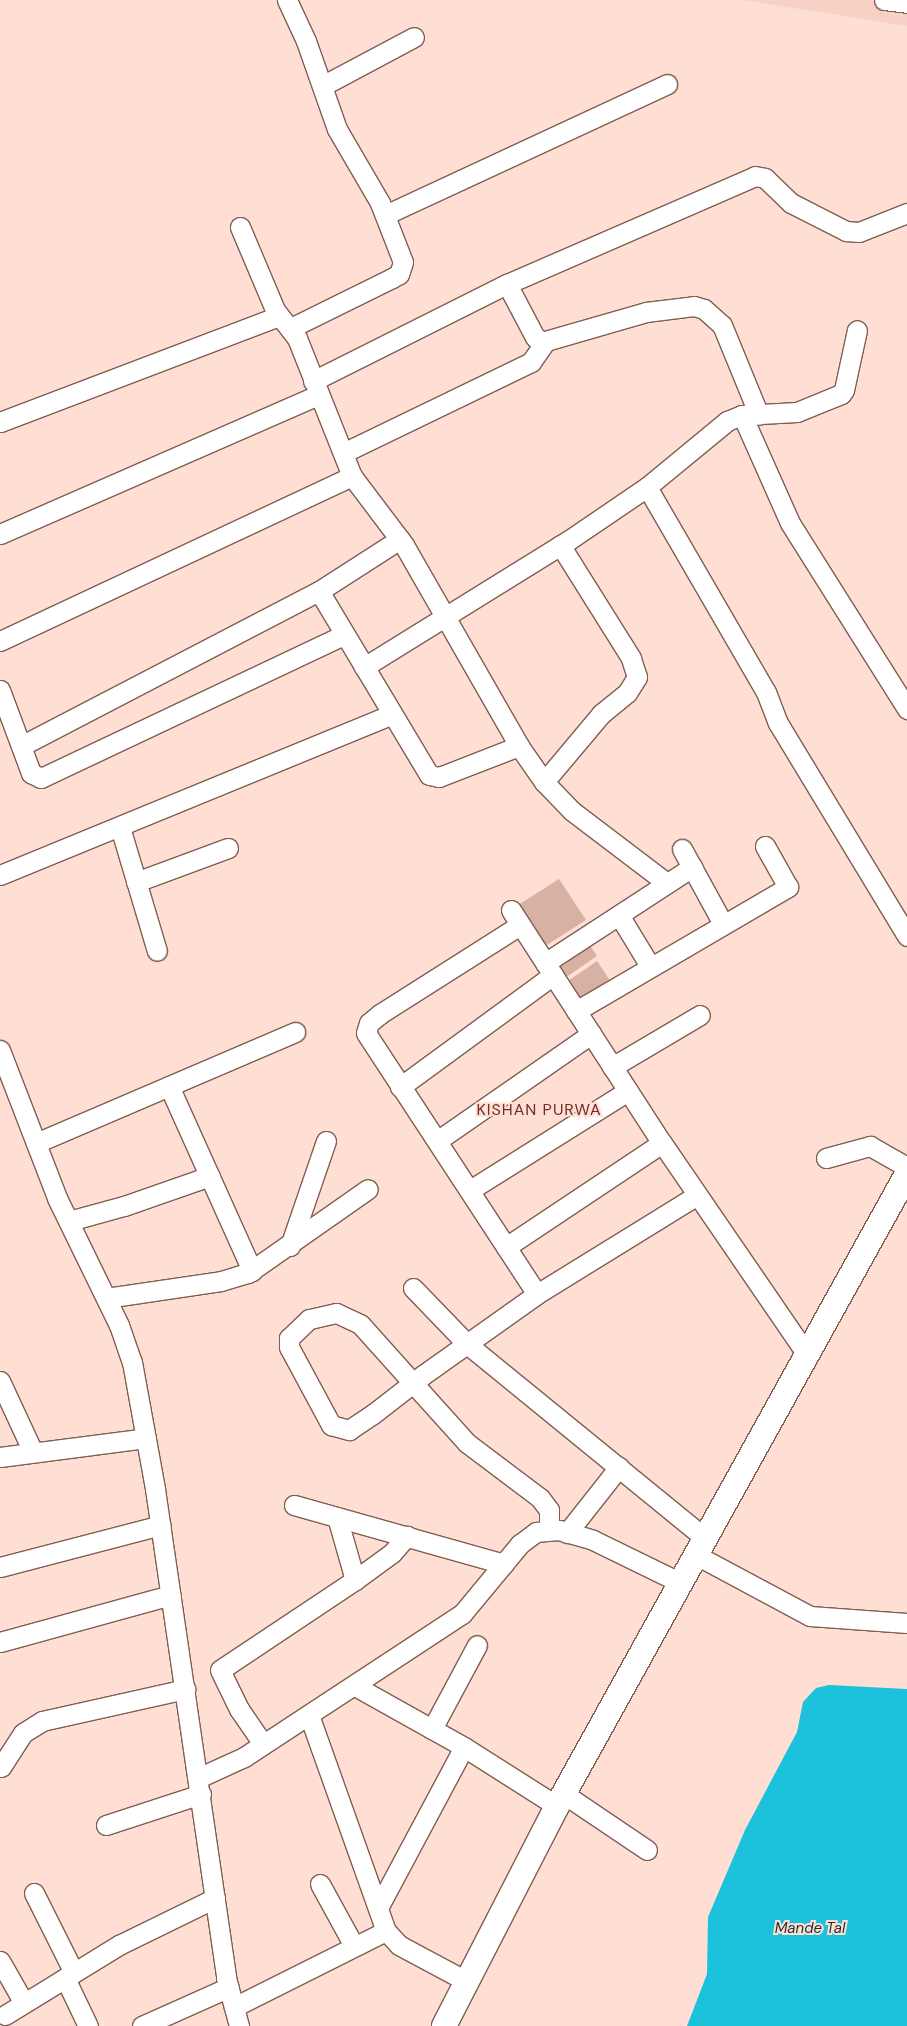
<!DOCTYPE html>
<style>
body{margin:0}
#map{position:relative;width:907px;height:2026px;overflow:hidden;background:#ffdfd3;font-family:"DM Sans",sans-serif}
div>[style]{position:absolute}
.built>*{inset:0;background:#f7d1c4}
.water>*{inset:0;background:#1cc1dc}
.building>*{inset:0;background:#d7b1a3}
.roads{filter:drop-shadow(1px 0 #805e52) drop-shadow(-1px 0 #805e52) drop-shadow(0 1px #805e52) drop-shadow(0 -1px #805e52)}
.minor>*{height:19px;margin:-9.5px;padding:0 9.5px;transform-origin:9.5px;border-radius:9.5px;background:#fff}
.major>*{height:24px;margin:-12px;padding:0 12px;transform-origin:12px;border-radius:12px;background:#fff}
span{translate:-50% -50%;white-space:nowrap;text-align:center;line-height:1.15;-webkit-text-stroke:4px #ffdfd3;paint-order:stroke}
.water-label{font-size:15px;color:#183035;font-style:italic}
.quarter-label{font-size:16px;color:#712b28;letter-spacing:1px}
</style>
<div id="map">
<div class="built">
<div style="clip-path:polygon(743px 0,907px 0,907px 26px)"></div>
</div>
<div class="water">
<div style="clip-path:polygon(829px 1685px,907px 1689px,907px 2026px,687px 2026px,707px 1974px,708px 1917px,745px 1830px,797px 1732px,803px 1702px,816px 1688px)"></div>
</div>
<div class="building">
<div style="clip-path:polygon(559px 879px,586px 920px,542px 948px,515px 907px)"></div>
<div style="clip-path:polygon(582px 934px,597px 956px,562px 980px,556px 958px)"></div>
<div style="clip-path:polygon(597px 961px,611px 982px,582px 1001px,568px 981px)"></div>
</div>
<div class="roads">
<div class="minor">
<div style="left:287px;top:0;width:45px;rotate:65.1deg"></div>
<div style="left:306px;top:41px;width:93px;rotate:70.6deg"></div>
<div style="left:337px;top:129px;width:86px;rotate:59.8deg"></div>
<div style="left:380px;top:203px;width:63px;rotate:68.7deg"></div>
<div style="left:403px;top:262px;width:13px;rotate:108deg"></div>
<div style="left:399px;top:274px;width:8px;rotate:150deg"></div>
<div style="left:392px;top:278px;width:113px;rotate:153.7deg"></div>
<div style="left:884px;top:0;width:23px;rotate:7deg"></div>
<div style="left:322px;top:86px;width:104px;rotate:-28deg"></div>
<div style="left:385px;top:215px;width:311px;rotate:-24.9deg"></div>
<div style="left:240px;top:227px;width:90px;rotate:67.1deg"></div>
<div style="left:275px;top:310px;width:36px;rotate:52deg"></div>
<div style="left:297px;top:338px;width:149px;rotate:68.3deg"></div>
<div style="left:352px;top:476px;width:86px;rotate:53deg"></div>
<div style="left:404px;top:545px;width:232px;rotate:60.2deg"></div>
<div style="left:519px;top:746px;width:44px;rotate:55.2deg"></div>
<div style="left:544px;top:782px;width:40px;rotate:46deg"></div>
<div style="left:572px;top:811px;width:119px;rotate:37.2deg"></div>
<div style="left:507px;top:284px;width:60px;rotate:62.2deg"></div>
<div style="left:535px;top:337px;width:9px;rotate:36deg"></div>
<div style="left:542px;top:342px;width:108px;rotate:-16.1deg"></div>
<div style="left:646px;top:312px;width:48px;rotate:-7.1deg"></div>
<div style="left:694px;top:306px;width:10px;rotate:17deg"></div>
<div style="left:704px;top:309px;width:24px;rotate:42deg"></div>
<div style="left:722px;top:325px;width:97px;rotate:67.7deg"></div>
<div style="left:313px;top:381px;width:217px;rotate:-26.6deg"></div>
<div style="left:507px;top:284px;width:270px;rotate:-23.5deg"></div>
<div style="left:755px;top:176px;width:10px;rotate:11deg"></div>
<div style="left:765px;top:178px;width:36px;rotate:44deg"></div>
<div style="left:791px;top:203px;width:62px;rotate:27deg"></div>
<div style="left:846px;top:231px;width:13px;rotate:4deg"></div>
<div style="left:859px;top:232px;width:52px;rotate:-21.6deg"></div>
<div style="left:742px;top:415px;width:118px;rotate:66deg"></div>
<div style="left:790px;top:523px;width:220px;rotate:57.8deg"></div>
<div style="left:0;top:422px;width:298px;rotate:-20.8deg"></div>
<div style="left:343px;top:453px;width:209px;rotate:-25.8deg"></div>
<div style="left:531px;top:362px;width:24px;rotate:-55deg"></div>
<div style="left:647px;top:487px;width:237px;rotate:59.9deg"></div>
<div style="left:766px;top:692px;width:33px;rotate:69deg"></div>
<div style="left:778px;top:723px;width:249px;rotate:58.8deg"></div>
<div style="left:0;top:534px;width:347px;rotate:-23.6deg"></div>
<div style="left:319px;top:591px;width:214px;rotate:59.1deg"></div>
<div style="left:429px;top:775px;width:10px;rotate:11deg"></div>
<div style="left:439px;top:777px;width:86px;rotate:-21.2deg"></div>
<div style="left:0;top:641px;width:389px;rotate:-25.1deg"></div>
<div style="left:364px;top:667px;width:241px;rotate:-31.8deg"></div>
<div style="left:569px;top:540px;width:94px;rotate:-34.2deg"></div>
<div style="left:647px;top:487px;width:104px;rotate:-39.5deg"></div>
<div style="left:727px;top:421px;width:16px;rotate:-22deg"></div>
<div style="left:742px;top:415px;width:55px;rotate:-3.1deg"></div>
<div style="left:797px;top:412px;width:48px;rotate:-22.2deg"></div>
<div style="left:841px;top:394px;width:5px;rotate:-53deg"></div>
<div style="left:844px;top:390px;width:61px;rotate:-77.8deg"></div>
<div style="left:0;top:690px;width:89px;rotate:69.5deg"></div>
<div style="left:31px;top:773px;width:11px;rotate:27deg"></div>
<div style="left:41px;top:778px;width:336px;rotate:-25.3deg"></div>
<div style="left:21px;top:746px;width:336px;rotate:-27.5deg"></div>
<div style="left:319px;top:591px;width:96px;rotate:-32.7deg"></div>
<div style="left:544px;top:782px;width:89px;rotate:-50deg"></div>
<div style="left:601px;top:714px;width:33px;rotate:-39deg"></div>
<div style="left:627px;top:693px;width:19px;rotate:-58deg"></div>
<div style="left:637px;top:677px;width:20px;rotate:-108deg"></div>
<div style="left:631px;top:658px;width:133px;rotate:-122.1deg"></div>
<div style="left:120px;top:827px;width:129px;rotate:73.4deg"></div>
<div style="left:682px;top:849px;width:85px;rotate:61.3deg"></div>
<div style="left:0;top:875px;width:422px;rotate:-22.3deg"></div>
<div style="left:136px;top:882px;width:98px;rotate:-20.3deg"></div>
<div style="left:511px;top:910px;width:278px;rotate:57.1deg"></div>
<div style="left:662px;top:1143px;width:258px;rotate:55.6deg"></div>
<div style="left:619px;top:915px;width:60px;rotate:58.7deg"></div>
<div style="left:520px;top:925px;width:166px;rotate:147.6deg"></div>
<div style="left:380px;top:1014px;width:14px;rotate:141deg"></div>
<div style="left:369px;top:1023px;width:10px;rotate:107deg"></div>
<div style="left:366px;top:1033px;width:312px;rotate:56.8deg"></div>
<div style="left:545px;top:963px;width:176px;rotate:-33.1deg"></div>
<div style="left:576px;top:1011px;width:246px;rotate:-30.3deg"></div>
<div style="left:788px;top:887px;width:47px;rotate:-119.3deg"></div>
<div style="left:0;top:1050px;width:159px;rotate:68.9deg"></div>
<div style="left:57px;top:1198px;width:141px;rotate:64deg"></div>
<div style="left:119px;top:1325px;width:39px;rotate:71deg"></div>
<div style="left:132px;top:1362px;width:129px;rotate:79.7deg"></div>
<div style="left:155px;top:1489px;width:494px;rotate:81.7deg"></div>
<div style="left:226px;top:1978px;width:50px;rotate:74.8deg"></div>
<div style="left:612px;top:1067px;width:102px;rotate:-30.6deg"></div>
<div style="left:169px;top:1086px;width:203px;rotate:65.8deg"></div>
<div style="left:400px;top:1087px;width:190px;rotate:-36.2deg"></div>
<div style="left:437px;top:1141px;width:188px;rotate:-34.8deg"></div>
<div style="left:36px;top:1143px;width:282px;rotate:-23.2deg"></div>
<div style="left:826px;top:1158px;width:46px;rotate:-15.3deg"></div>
<div style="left:870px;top:1146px;width:43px;rotate:29.6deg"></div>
<div style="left:470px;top:1190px;width:186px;rotate:-32.1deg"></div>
<div style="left:69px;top:1221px;width:57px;rotate:-15.3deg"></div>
<div style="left:124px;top:1206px;width:91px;rotate:-19.2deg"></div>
<div style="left:290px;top:1246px;width:111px;rotate:-71.1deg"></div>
<div style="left:506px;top:1247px;width:187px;rotate:-33.7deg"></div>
<div style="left:413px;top:1288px;width:78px;rotate:46deg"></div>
<div style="left:467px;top:1344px;width:306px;rotate:39.2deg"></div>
<div style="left:106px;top:1298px;width:116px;rotate:-8.4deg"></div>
<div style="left:221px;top:1281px;width:28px;rotate:-17deg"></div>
<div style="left:248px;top:1273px;width:146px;rotate:-35deg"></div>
<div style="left:0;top:1381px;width:78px;rotate:65.1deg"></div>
<div style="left:0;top:1457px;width:147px;rotate:-7.4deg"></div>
<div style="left:294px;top:1505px;width:218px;rotate:15.7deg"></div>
<div style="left:337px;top:1517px;width:66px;rotate:74.1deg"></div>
<div style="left:549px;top:1529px;width:19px;rotate:-90deg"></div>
<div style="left:549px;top:1510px;width:15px;rotate:-127deg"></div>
<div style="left:540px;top:1498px;width:91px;rotate:-143deg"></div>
<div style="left:467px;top:1443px;width:81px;rotate:-132deg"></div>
<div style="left:413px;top:1383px;width:79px;rotate:-131.9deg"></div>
<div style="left:360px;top:1324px;width:26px;rotate:-155deg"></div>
<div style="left:336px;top:1313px;width:28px;rotate:167deg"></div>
<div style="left:309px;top:1319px;width:28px;rotate:136deg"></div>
<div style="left:289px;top:1338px;width:9px;rotate:90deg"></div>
<div style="left:289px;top:1347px;width:89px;rotate:61.7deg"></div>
<div style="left:331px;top:1425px;width:19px;rotate:16deg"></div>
<div style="left:349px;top:1430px;width:29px;rotate:-34deg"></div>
<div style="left:373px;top:1414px;width:51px;rotate:-37.8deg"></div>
<div style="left:413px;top:1383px;width:13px;rotate:-39deg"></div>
<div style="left:423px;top:1375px;width:140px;rotate:-35.4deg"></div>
<div style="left:537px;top:1294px;width:188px;rotate:-31.7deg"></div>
<div style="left:567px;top:1533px;width:84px;rotate:-51.8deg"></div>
<div style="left:696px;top:1555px;width:129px;rotate:28.2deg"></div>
<div style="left:810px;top:1616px;width:97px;rotate:4.1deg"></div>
<div style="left:0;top:1567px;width:166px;rotate:-14.6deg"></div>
<div style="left:0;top:1642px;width:177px;rotate:-15.4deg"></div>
<div style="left:355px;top:1686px;width:125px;rotate:29.2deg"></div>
<div style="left:464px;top:1747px;width:110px;rotate:32.4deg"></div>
<div style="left:309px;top:1715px;width:229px;rotate:70.4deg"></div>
<div style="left:386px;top:1931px;width:19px;rotate:47deg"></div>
<div style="left:399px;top:1945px;width:76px;rotate:28.2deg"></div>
<div style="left:432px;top:1729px;width:95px;rotate:-61.8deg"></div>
<div style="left:263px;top:1744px;width:42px;rotate:-124.4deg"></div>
<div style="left:239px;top:1709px;width:43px;rotate:-116deg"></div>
<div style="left:220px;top:1670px;width:162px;rotate:-33.7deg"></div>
<div style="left:355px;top:1580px;width:46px;rotate:-36.1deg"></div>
<div style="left:392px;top:1553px;width:23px;rotate:-49deg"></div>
<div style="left:1px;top:1767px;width:40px;rotate:-57.1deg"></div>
<div style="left:23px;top:1733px;width:22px;rotate:-32deg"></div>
<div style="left:42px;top:1721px;width:147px;rotate:-12.6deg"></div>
<div style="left:198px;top:1778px;width:51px;rotate:-24.5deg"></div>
<div style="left:244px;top:1757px;width:261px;rotate:-33.3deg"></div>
<div style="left:462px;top:1614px;width:91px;rotate:-50.4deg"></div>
<div style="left:520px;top:1544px;width:20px;rotate:-37deg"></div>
<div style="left:536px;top:1532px;width:23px;rotate:-5deg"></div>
<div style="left:559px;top:1530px;width:35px;rotate:16deg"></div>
<div style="left:593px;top:1540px;width:98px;rotate:26deg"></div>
<div style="left:564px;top:1794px;width:100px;rotate:34deg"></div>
<div style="left:106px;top:1825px;width:100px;rotate:-18.1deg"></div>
<div style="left:320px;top:1884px;width:71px;rotate:61.3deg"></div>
<div style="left:34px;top:1893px;width:89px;rotate:63.4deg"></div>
<div style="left:379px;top:1906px;width:180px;rotate:-61.9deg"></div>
<div style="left:0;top:1961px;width:48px;rotate:60.3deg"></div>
<div style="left:65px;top:1978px;width:53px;rotate:64.4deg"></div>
<div style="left:234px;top:2007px;width:170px;rotate:-26.6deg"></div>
<div style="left:5px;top:2015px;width:134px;rotate:-31.6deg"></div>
<div style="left:119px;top:1945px;width:107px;rotate:-26.1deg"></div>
<div style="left:142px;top:2026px;width:95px;rotate:-24.1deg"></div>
</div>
<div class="major">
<div style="left:444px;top:2026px;width:247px;rotate:-62.8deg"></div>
<div style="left:557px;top:1806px;width:722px;rotate:-61.02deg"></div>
</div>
</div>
<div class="water-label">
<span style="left:810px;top:1929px">Mande Tal</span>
</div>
<div class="quarter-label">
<span style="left:539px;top:1110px">KISHAN PURWA</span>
</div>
</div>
